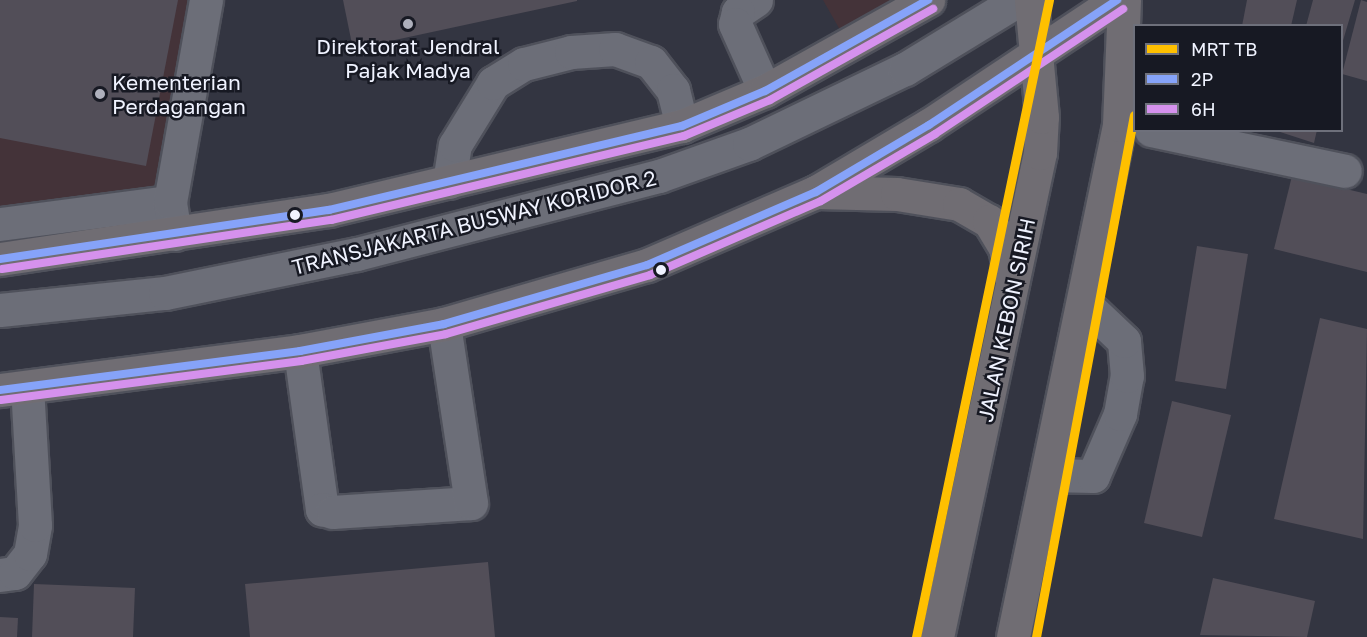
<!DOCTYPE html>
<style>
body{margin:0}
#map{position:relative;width:1367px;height:637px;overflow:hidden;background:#333541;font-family:"Golos Text",sans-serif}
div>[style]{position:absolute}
.commercial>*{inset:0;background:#443339}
.building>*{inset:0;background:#524e58}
.roads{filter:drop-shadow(2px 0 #4f515b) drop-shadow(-2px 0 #4f515b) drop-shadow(0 2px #4f515b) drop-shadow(0 -2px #4f515b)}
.minor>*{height:33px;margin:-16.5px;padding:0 16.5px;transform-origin:16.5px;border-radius:16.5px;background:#6c6e78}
.major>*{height:33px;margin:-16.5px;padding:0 16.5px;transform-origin:16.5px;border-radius:16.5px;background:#706d73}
.bus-1>*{height:8px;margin:-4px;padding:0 4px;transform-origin:4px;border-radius:4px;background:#86a3f9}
.bus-2>*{height:8px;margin:-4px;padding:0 4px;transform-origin:4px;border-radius:4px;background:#d591ed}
.metro-1>*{height:9px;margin:-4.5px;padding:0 4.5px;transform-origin:4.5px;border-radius:4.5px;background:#ffc000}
.dots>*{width:16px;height:16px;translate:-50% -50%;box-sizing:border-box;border:3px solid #171923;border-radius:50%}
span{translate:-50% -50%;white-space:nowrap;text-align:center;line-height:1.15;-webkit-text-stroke:5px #171923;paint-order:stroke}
.poi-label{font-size:21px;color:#f0f3ff}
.left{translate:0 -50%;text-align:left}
.street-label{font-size:21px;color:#f0f3ff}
.legend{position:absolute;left:1133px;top:24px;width:210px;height:108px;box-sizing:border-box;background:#171923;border:2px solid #6e707b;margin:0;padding:8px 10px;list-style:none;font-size:18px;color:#f0f3ff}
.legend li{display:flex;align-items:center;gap:12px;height:30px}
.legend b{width:30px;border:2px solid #6e707b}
</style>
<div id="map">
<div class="commercial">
<div style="clip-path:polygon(0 0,217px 0,184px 187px,0 220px)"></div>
<div style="clip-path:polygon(823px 0,892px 0,840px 30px)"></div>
</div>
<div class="building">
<div style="clip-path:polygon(0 0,178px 0,146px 166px,0 138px)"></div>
<div style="clip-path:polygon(343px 0,577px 0,577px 1px,353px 49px)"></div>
<div style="clip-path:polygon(1247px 0,1297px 0,1291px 26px,1242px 26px)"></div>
<div style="clip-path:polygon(1313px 0,1355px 0,1342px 44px,1342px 26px,1306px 26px)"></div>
<div style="clip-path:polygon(1361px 0,1367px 2px,1367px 81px,1342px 74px)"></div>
<div style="clip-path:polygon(1274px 130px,1317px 130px,1314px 143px)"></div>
<div style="clip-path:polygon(1292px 176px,1367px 194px,1367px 272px,1274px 249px)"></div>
<div style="clip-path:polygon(1197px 246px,1248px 254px,1226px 389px,1175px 381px)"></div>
<div style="clip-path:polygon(1320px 318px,1367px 329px,1363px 539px,1274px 519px)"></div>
<div style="clip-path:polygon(1172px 401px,1231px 415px,1202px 537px,1144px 523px)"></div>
<div style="clip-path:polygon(488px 562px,495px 637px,250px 637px,245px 584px)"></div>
<div style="clip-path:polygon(1213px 578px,1315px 601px,1307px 637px,1200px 635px)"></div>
<div style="clip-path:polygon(34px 584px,135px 588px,133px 637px,32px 637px)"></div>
<div style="clip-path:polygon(0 617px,18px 618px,17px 637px,0 637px)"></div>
</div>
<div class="roads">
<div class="minor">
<div style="left:756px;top:0;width:22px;rotate:146deg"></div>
<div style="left:738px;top:12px;width:12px;rotate:104deg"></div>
<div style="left:735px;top:24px;width:73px;rotate:65.9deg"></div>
<div style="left:1151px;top:130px;width:198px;rotate:11.9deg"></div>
<div style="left:449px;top:182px;width:37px;rotate:-81deg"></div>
<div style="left:455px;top:145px;width:73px;rotate:-58.5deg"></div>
<div style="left:493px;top:83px;width:36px;rotate:-32deg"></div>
<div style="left:524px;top:64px;width:49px;rotate:-14.3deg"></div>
<div style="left:571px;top:52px;width:44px;rotate:-3.9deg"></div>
<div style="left:615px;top:49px;width:38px;rotate:20deg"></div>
<div style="left:651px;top:62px;width:36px;rotate:52deg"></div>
<div style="left:673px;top:90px;width:37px;rotate:76deg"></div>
<div style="left:0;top:224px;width:171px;rotate:-7.4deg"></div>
<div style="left:175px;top:234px;width:32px;rotate:-99deg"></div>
<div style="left:170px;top:202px;width:205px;rotate:-79.9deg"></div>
<div style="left:0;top:310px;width:166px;rotate:-5.9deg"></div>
<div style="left:165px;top:293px;width:196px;rotate:-11.5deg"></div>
<div style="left:357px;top:254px;width:312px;rotate:-14.5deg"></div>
<div style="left:659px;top:176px;width:96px;rotate:-19.6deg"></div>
<div style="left:749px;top:144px;width:173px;rotate:-25.7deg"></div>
<div style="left:905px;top:69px;width:132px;rotate:-31.4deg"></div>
<div style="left:300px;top:351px;width:160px;rotate:82.1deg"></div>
<div style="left:322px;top:509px;width:11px;rotate:15deg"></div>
<div style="left:333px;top:512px;width:138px;rotate:-3.7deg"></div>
<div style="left:471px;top:503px;width:181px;rotate:-98.6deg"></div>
<div style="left:1049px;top:475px;width:44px;rotate:1.3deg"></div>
<div style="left:1093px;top:476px;width:68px;rotate:-66.5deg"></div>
<div style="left:1120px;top:414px;width:39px;rotate:-80deg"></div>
<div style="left:1127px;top:376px;width:35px;rotate:-95deg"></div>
<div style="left:1124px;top:341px;width:55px;rotate:-136.5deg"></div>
<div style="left:0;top:575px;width:15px;rotate:-8deg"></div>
<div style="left:15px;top:573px;width:24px;rotate:-52deg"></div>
<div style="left:30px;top:554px;width:29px;rotate:-80deg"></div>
<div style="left:35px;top:525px;width:137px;rotate:-93.3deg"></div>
</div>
<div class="major">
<div style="left:816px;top:192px;width:81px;rotate:1.4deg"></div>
<div style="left:897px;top:194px;width:63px;rotate:9.2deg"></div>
<div style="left:959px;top:204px;width:34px;rotate:30deg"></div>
<div style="left:989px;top:221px;width:31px;rotate:59deg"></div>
<div style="left:1005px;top:248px;width:35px;rotate:78deg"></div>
<div style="left:0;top:259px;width:333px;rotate:-8.5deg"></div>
<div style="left:329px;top:210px;width:363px;rotate:-13.4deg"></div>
<div style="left:682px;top:126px;width:90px;rotate:-22.9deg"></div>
<div style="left:765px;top:91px;width:187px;rotate:-29.2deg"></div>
<div style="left:0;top:390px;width:303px;rotate:-7.4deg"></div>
<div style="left:300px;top:351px;width:147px;rotate:-10.6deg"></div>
<div style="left:444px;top:324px;width:211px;rotate:-16.2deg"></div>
<div style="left:647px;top:265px;width:184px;rotate:-23.4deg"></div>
<div style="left:816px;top:192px;width:131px;rotate:-30.7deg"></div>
<div style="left:929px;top:125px;width:226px;rotate:-33.6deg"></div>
<div style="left:937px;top:637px;width:495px;rotate:-78deg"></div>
<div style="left:1040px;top:153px;width:36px;rotate:-87deg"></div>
<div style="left:1042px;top:117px;width:118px;rotate:-95.4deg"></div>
<div style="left:1013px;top:637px;width:523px;rotate:-78.3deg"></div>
<div style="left:1119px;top:125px;width:125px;rotate:-87.7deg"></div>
</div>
</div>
<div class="bus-1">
<div style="left:0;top:259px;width:333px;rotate:-8.5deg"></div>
<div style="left:329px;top:210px;width:363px;rotate:-13.4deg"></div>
<div style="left:682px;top:126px;width:90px;rotate:-22.9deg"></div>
<div style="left:765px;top:91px;width:187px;rotate:-29.2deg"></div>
<div style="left:0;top:390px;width:303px;rotate:-7.4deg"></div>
<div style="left:300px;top:351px;width:147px;rotate:-10.6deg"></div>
<div style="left:444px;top:324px;width:211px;rotate:-16.2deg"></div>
<div style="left:647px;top:265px;width:184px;rotate:-23.4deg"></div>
<div style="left:816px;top:192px;width:131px;rotate:-30.7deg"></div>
<div style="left:929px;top:125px;width:226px;rotate:-33.6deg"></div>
</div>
<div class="bus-2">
<div style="left:2px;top:269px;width:333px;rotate:-8.5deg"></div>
<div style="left:331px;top:220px;width:363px;rotate:-13.4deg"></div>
<div style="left:684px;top:136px;width:93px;rotate:-22.7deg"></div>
<div style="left:770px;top:100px;width:187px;rotate:-29.2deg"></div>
<div style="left:1px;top:400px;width:303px;rotate:-7.4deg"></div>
<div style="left:301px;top:361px;width:147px;rotate:-10.5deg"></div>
<div style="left:446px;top:334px;width:212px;rotate:-16.1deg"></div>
<div style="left:650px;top:275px;width:186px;rotate:-23.4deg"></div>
<div style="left:821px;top:201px;width:132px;rotate:-30.4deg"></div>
<div style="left:935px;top:134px;width:226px;rotate:-33.6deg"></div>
</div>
<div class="metro-1">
<div style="left:916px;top:637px;width:651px;rotate:-78.21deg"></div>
<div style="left:1036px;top:637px;width:531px;rotate:-79.37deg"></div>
</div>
<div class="dots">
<div style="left:408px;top:24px;background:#aeb0bc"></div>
<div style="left:100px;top:94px;background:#aeb0bc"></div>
<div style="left:295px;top:215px;background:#f0f3ff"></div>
<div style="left:661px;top:270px;background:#f0f3ff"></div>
</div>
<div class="poi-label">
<span style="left:408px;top:58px">Direktorat Jendral<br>Pajak Madya</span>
<span class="left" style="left:112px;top:94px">Kementerian<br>Perdagangan</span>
</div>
<div class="street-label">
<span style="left:474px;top:222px;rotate:-14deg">TRANSJAKARTA BUSWAY KORIDOR 2</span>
<span style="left:1006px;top:320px;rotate:-78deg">JALAN KEBON SIRIH</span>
</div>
<ul class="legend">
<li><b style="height:8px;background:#ffc000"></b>MRT TB</li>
<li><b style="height:8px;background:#86a3f9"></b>2P</li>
<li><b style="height:8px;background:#d591ed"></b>6H</li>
</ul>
</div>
